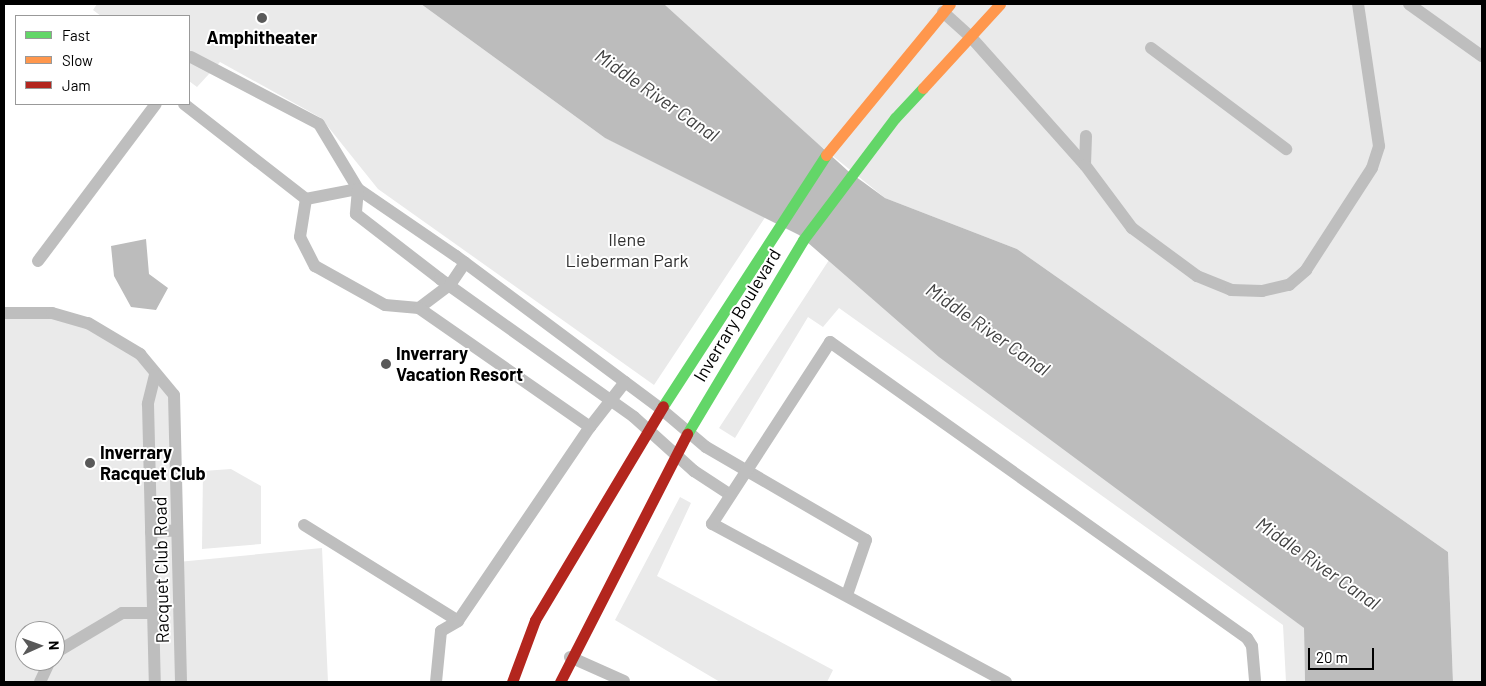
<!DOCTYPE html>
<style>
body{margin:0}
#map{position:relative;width:1486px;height:686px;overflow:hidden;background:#fff;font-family:Barlow,sans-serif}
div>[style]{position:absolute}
.green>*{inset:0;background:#eaeaea}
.water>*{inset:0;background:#bcbcbc}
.lane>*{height:12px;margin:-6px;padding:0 6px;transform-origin:6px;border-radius:6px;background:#bebebe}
.fast>*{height:11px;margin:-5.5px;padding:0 5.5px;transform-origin:5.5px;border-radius:5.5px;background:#63d668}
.slow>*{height:11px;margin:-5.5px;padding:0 5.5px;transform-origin:5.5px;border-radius:5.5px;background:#ff974d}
.jam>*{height:11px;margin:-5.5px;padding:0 5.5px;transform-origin:5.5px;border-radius:5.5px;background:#b3261e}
.dots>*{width:14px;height:14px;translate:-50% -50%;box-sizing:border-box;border:2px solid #fff;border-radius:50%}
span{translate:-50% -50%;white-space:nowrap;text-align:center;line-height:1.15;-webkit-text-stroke:4px #fff;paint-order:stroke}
.poi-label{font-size:18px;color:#000;font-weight:700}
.left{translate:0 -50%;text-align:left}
.park-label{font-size:18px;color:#303030}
.street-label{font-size:18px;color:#000}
.water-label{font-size:19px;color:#414141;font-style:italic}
.frame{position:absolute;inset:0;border:5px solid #000;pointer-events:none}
.legend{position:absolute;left:15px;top:15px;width:175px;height:90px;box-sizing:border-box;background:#fff;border:1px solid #999;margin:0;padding:6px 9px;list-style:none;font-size:15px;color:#000}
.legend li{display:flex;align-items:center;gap:10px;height:25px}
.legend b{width:25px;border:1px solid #999}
.north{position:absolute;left:15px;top:621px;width:50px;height:50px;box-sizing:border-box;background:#fff;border:1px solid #999;border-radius:50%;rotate:88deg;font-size:14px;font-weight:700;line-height:20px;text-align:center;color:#000}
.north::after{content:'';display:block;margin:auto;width:18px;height:22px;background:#595959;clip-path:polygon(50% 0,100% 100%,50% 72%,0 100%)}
.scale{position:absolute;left:1308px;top:648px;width:66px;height:22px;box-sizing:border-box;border:2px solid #000;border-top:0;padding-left:6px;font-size:15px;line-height:18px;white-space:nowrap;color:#000;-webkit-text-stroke:4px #fff;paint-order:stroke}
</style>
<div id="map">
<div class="green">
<div style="clip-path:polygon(97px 4px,421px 4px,605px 138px,770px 210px,654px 385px,378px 189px,321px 118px,220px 62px,197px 87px,189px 81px,189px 16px,101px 16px,93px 10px)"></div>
<div style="clip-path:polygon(664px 4px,1482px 4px,1482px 682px,1453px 682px,1448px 552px,1017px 249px,885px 198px,818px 144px)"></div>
<div style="clip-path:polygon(829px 260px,1304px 628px,1305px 682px,1286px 682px,1283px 625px,839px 308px,823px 327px,808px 317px,735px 438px,719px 428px)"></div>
<div style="clip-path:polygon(evenodd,4px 313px,88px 323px,140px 354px,174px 395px,178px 562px,322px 548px,328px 682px,4px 682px,4px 313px,25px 631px,55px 631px,55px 661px,25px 661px,25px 631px)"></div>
<div style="clip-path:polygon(231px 469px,261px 486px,261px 544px,202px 549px,203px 471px)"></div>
<div style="clip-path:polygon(680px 497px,691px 503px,657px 576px,833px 670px,827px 682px,720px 682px,615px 620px)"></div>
</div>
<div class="water">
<div style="clip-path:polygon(421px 4px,664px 4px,848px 171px,885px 198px,1017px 249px,1448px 552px,1453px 682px,1305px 682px,1304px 628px,939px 357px,799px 235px,605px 138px)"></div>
<div style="clip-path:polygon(146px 239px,149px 274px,168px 288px,156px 310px,131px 307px,114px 276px,111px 246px)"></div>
</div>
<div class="lane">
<div style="left:1409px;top:4px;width:90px;rotate:35.5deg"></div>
<div style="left:943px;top:12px;width:36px;rotate:42deg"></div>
<div style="left:970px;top:36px;width:173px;rotate:48.3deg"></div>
<div style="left:1151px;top:48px;width:169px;rotate:36.8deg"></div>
<div style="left:191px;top:57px;width:144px;rotate:27.6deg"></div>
<div style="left:319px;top:124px;width:76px;rotate:59deg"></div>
<div style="left:358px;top:189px;width:119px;rotate:34.4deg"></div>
<div style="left:456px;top:256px;width:256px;rotate:36.7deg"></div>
<div style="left:661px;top:409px;width:59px;rotate:40.2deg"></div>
<div style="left:706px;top:447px;width:185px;rotate:30.2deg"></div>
<div style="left:866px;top:540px;width:58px;rotate:109.1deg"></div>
<div style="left:184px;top:104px;width:155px;rotate:37.9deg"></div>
<div style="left:306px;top:199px;width:53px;rotate:-10.9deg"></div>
<div style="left:1086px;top:136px;width:29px;rotate:92deg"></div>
<div style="left:1085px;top:165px;width:79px;rotate:53.3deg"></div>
<div style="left:1132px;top:228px;width:81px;rotate:36.4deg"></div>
<div style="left:1197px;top:276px;width:37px;rotate:22deg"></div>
<div style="left:1231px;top:290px;width:31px;rotate:2deg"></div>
<div style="left:1262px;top:291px;width:28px;rotate:-13deg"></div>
<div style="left:1289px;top:285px;width:23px;rotate:-41deg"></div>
<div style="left:1306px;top:270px;width:121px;rotate:-57.1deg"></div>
<div style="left:1372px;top:168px;width:23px;rotate:-72deg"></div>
<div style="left:1379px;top:146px;width:144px;rotate:-98.4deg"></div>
<div style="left:358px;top:189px;width:25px;rotate:95deg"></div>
<div style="left:356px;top:214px;width:106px;rotate:37.7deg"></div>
<div style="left:440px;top:279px;width:238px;rotate:35.4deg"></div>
<div style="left:634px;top:417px;width:81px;rotate:42deg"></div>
<div style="left:694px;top:471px;width:42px;rotate:33.3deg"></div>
<div style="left:306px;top:199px;width:38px;rotate:99deg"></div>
<div style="left:300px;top:237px;width:33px;rotate:63deg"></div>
<div style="left:315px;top:266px;width:80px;rotate:29.1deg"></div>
<div style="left:385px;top:305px;width:34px;rotate:5deg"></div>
<div style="left:419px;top:308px;width:39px;rotate:-37deg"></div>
<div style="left:450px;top:285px;width:27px;rotate:-56deg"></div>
<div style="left:38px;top:261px;width:196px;rotate:-53.1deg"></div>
<div style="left:4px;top:313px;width:48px"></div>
<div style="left:52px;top:313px;width:37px;rotate:16deg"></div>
<div style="left:88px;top:323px;width:61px;rotate:30.8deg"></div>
<div style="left:140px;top:354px;width:53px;rotate:50.3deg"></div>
<div style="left:174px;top:395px;width:287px;rotate:88.6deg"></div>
<div style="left:155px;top:375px;width:30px;rotate:104deg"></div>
<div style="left:148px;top:404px;width:278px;rotate:88.6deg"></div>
<div style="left:590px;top:427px;width:57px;rotate:-52.1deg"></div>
<div style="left:304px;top:525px;width:181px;rotate:31.9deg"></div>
<div style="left:458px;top:621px;width:235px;rotate:-55.8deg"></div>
<div style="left:590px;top:427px;width:208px;rotate:-145.2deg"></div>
<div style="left:151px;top:532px;width:26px;rotate:-4deg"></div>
<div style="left:55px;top:653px;width:78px;rotate:-30.8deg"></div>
<div style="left:122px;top:613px;width:31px"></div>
<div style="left:570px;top:657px;width:59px;rotate:24deg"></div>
<div style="left:40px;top:682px;width:23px;rotate:-65deg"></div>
<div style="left:436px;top:682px;width:51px;rotate:-84.4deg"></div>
<div style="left:441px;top:631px;width:20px;rotate:-30deg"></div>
<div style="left:1006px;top:682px;width:334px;rotate:-151.7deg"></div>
<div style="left:712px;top:524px;width:217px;rotate:-57deg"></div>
<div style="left:830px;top:342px;width:511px;rotate:35.37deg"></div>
<div style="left:1247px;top:638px;width:9px;rotate:58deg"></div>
<div style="left:1252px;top:646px;width:36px;rotate:85deg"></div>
</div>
<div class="fast">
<div style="left:663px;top:406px;width:299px;rotate:-57deg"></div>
<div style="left:687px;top:434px;width:226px;rotate:-59.1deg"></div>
<div style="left:803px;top:240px;width:153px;rotate:-53deg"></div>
<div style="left:895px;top:118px;width:41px;rotate:-47deg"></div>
</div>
<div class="slow">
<div style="left:923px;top:88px;width:114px;rotate:-47.5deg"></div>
<div style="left:826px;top:155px;width:195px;rotate:-50.6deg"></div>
</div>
<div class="jam">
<div style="left:512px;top:682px;width:66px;rotate:-69.6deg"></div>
<div style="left:535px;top:620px;width:249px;rotate:-59.1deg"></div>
<div style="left:560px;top:682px;width:279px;rotate:-62.9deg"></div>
</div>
<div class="dots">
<div style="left:262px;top:18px;background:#595959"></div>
<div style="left:386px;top:364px;background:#595959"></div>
<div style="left:90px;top:463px;background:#595959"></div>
</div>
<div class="poi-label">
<span style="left:262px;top:37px">Amphitheater</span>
<span class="left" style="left:396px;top:364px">Inverrary<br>Vacation Resort</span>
<span class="left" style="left:100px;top:463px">Inverrary<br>Racquet Club</span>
</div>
<div class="park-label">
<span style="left:627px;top:250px">Ilene<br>Lieberman Park</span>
</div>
<div class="street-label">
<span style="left:737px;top:315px;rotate:-59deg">Inverrary Boulevard</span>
<span style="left:161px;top:570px;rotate:-91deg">Racquet Club Road</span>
</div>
<div class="water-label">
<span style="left:657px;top:95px;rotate:35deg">Middle River Canal</span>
<span style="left:988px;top:329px;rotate:35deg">Middle River Canal</span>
<span style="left:1318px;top:563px;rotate:35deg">Middle River Canal</span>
</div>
<div class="frame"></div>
<ul class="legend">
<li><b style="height:6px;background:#63d668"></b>Fast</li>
<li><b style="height:6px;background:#ff974d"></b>Slow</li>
<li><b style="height:6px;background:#b3261e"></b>Jam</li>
</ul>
<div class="north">N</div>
<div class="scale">20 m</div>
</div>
